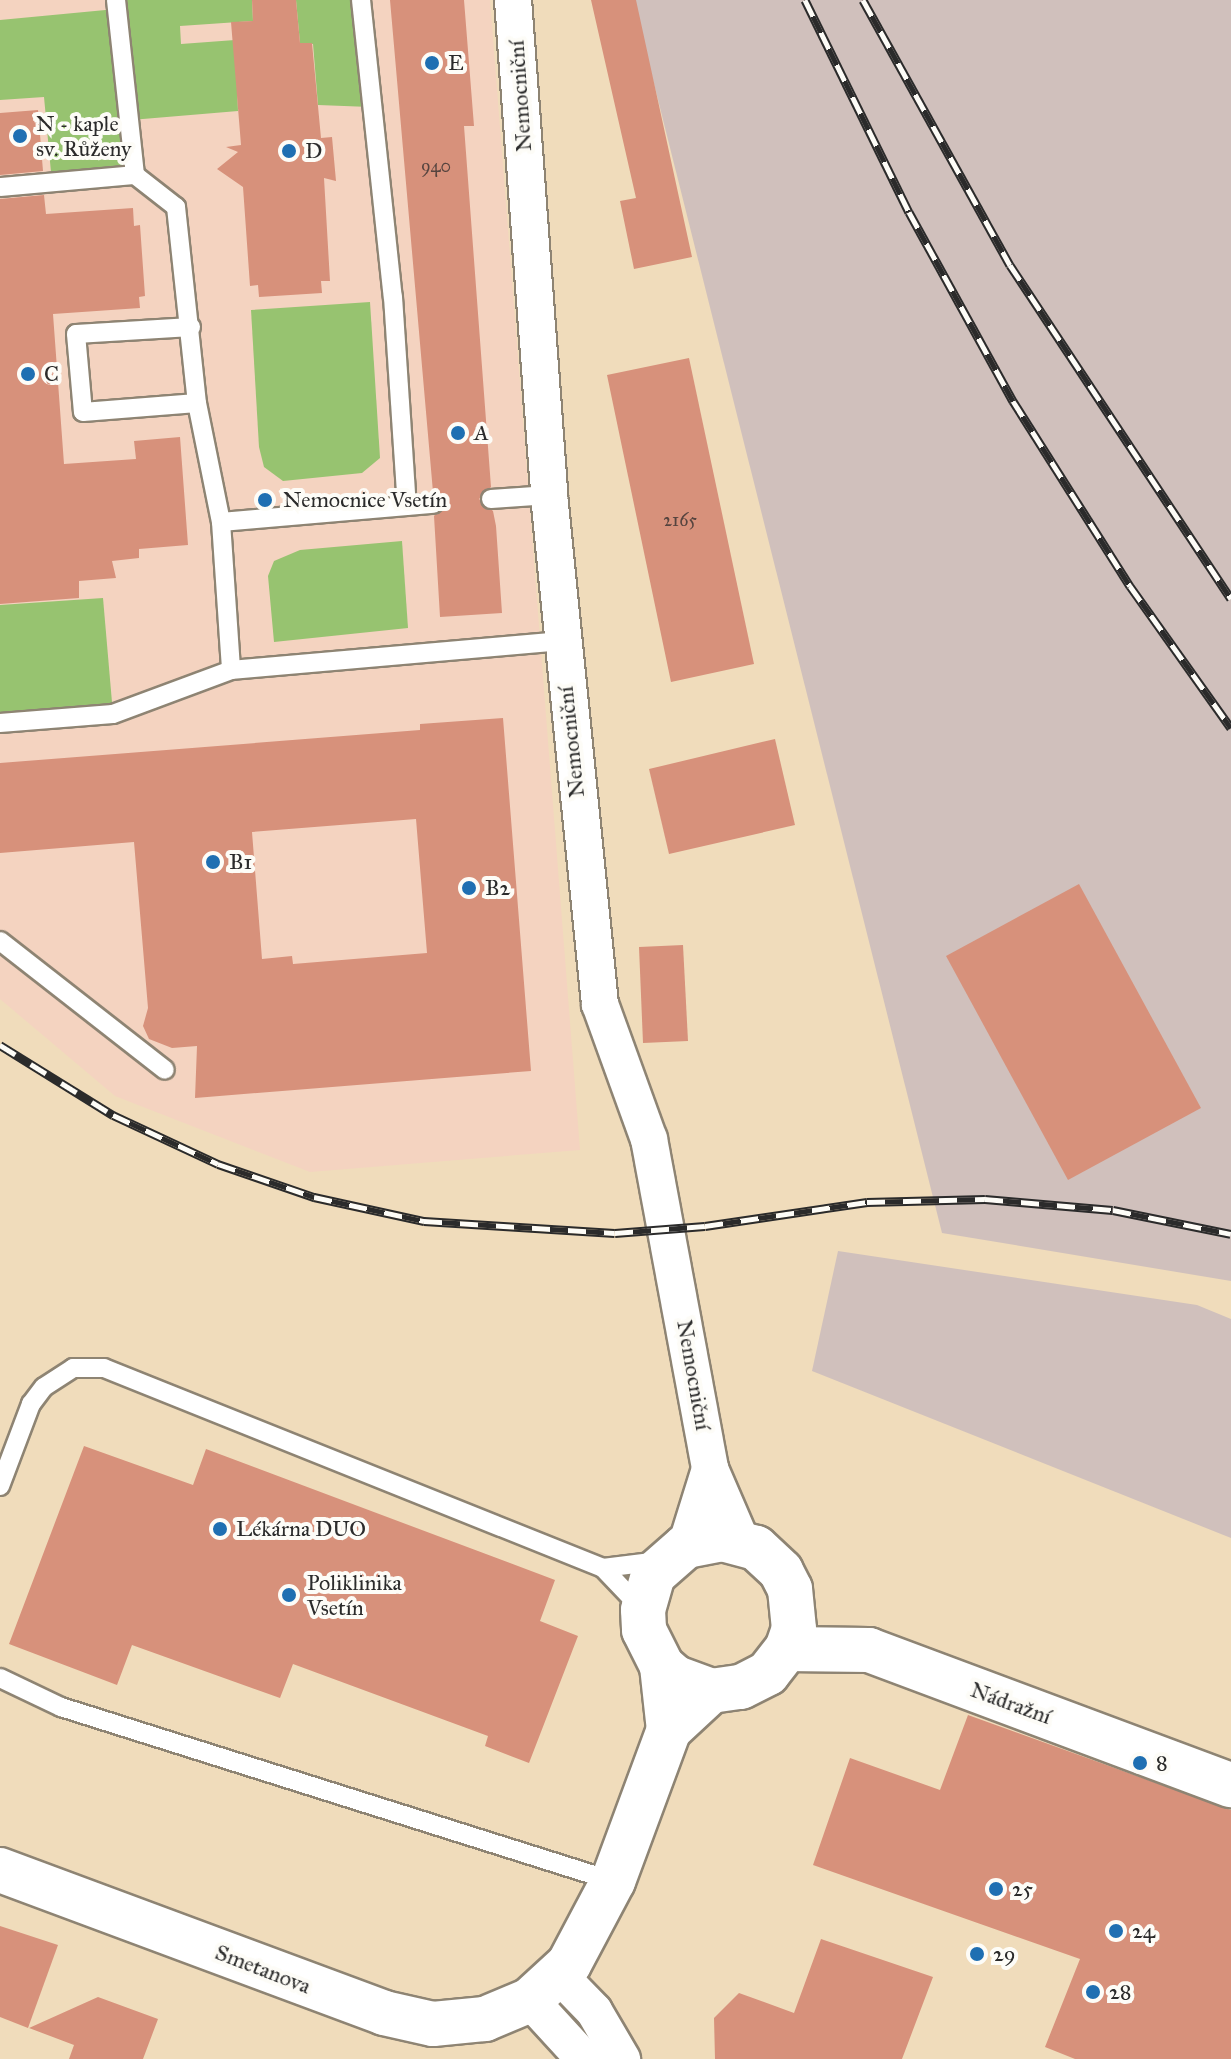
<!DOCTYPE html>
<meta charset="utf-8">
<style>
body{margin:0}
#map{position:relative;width:1231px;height:2059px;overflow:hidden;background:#f0dcbb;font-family:"IM FELL Great Primer",serif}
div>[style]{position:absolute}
.built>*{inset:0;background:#f4d3c0}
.industrial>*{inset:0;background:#d0c0bc}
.green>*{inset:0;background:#97c370}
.building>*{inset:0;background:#d7917b}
.roads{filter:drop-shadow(2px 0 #8e8473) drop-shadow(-2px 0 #8e8473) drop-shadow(0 2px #8e8473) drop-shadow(0 -2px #8e8473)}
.service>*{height:18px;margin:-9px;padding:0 9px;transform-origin:9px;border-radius:9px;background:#fff}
.minor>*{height:36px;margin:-18px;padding:0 18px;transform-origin:18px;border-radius:18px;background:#fff}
.tertiary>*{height:44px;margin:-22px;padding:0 22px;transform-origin:22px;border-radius:22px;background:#fff}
.rail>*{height:9px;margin-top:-4.5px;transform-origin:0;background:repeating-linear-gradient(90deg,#fdfcf7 0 18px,#2b2b2b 0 36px);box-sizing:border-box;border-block:2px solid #2b2b2b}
.dots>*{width:22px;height:22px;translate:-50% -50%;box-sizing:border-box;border:4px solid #fdfcf7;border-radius:50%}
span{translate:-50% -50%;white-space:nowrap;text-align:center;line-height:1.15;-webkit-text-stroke:8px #fdfcf7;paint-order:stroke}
.number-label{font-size:18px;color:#56443f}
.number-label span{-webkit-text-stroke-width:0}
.poi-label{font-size:22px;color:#2b2b2b}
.left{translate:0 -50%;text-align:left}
.street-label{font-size:22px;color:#2b2b2b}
</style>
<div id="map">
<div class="built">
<div style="clip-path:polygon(0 0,490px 0,580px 1150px,310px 1172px,115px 1096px,0 999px)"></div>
</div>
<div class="industrial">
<div style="clip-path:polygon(633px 0,1231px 0,1231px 1281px,942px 1233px)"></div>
<div style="clip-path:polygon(838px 1251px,1197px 1305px,1231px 1319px,1231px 1538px,812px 1371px)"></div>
</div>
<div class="green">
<div style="clip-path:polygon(116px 0,252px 0,253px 21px,180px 26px,181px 44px,235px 40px,238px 111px,131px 120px,135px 175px,52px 183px,44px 97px,0 100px,0 20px,116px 9px)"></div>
<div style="clip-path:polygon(296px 0,361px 0,370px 107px,318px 105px,313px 44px,300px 43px)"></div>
<div style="clip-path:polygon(370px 302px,380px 458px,362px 473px,283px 481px,264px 467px,259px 447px,251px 310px)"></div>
<div style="clip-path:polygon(402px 541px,408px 628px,274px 642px,268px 576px,274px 561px,300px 550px)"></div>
<div style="clip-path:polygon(103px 598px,113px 714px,0 723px,0 605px)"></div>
</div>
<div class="building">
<div style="clip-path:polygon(252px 0,296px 0,300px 43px,312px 43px,321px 138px,332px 137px,336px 181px,324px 178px,330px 281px,321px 281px,322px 293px,259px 297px,258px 285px,250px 286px,243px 187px,217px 169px,238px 152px,226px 147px,241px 145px,231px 22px,253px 21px)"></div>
<div style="clip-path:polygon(390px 0,464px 0,474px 126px,464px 126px,491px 487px,479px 499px,493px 511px,496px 526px,502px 613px,440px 617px,434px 516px,445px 504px,433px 492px)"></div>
<div style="clip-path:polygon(591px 0,636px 0,692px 257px,634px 269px,620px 201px,636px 198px)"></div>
<div style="clip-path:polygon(38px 110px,43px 171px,0 175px,0 113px)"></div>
<div style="clip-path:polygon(44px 195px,46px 214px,133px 208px,134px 226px,140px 225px,145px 296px,139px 297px,140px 308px,53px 314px,64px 464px,136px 459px,134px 441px,180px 437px,188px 545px,139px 549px,139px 558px,112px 561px,116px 578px,79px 581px,79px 598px,0 604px,0 199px)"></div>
<div style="clip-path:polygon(689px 358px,754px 664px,671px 682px,607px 375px)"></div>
<div style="clip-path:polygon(evenodd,503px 718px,531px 1071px,195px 1098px,197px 1046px,172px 1048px,149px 1039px,143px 1026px,148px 1008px,134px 842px,0 853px,0 763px,420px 730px,420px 724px,503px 718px,416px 819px,427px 953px,293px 964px,292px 956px,262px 959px,252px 832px,416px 819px)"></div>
<div style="clip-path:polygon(775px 739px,795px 825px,669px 854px,649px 769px)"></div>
<div style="clip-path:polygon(1079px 884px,1201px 1108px,1068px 1180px,946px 956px)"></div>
<div style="clip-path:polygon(683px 945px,688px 1041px,643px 1043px,639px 947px)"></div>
<div style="clip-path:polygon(84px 1446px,193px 1485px,206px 1449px,555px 1580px,540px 1621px,578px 1636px,529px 1763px,485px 1746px,488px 1736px,293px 1664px,280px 1698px,132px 1645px,117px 1685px,9px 1644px)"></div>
<div style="clip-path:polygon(968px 1715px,1231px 1810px,1231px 2059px,1075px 2059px,1045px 2047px,1080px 1959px,813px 1865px,850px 1758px,940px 1790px)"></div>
<div style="clip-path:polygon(0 1926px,58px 1945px,28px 2028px,0 2017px)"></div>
<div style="clip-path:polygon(821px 1939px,933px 1977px,902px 2059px,715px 2059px,714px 2018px,739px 1993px,794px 2013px)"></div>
<div style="clip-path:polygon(98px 1997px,158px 2019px,143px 2059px,69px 2059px,74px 2045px,29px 2028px)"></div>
</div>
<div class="roads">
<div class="service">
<div style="left:116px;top:0;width:176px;rotate:83.8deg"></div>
<div style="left:135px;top:175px;width:52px;rotate:38deg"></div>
<div style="left:176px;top:207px;width:197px;rotate:83.9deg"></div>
<div style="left:197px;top:403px;width:121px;rotate:78.6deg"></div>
<div style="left:221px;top:522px;width:148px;rotate:86.1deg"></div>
<div style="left:361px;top:0;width:299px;rotate:83.9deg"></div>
<div style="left:393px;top:297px;width:209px;rotate:86.2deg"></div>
<div style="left:0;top:187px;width:136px;rotate:-5.1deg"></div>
<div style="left:191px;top:327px;width:115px;rotate:176.5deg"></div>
<div style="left:76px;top:334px;width:78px;rotate:84.9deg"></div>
<div style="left:83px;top:412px;width:114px;rotate:-4.5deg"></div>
<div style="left:491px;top:499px;width:58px;rotate:-3.9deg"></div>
<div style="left:221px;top:522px;width:213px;rotate:-4.9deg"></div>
<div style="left:0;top:723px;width:113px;rotate:-4.6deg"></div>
<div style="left:113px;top:714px;width:126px;rotate:-20.4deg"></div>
<div style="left:231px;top:670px;width:332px;rotate:-5deg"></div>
<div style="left:0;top:941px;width:209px;rotate:38deg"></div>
<div style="left:0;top:1486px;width:88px;rotate:-69.3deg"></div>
<div style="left:31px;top:1404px;width:21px;rotate:-53deg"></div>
<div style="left:44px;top:1387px;width:35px;rotate:-33deg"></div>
<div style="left:73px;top:1368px;width:31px"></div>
<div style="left:104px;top:1368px;width:538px;rotate:21.84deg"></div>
<div style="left:603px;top:1568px;width:55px;rotate:46.5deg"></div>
<div style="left:603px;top:1568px;width:57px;rotate:-7deg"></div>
<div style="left:0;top:1678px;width:68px;rotate:25.4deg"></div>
<div style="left:61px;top:1707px;width:579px;rotate:17.5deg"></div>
</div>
<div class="minor">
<div style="left:513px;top:0;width:496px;rotate:85.8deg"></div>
<div style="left:549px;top:495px;width:512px;rotate:84.28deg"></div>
<div style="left:600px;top:1004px;width:144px;rotate:70.1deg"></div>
<div style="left:649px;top:1139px;width:336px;rotate:79.5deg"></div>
<div style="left:710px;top:1469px;width:81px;rotate:66.6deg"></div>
<div style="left:686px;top:1546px;width:81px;rotate:-72.7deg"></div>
<div style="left:560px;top:1976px;width:49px;rotate:45.8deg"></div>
<div style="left:594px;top:2011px;width:56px;rotate:59.7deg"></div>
<div style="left:530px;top:2000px;width:80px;rotate:47.5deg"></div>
</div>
<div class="tertiary">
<div style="left:787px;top:1649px;width:82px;rotate:0.7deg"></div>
<div style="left:869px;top:1650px;width:386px;rotate:20.5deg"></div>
<div style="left:662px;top:1666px;width:18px;rotate:41deg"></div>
<div style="left:676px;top:1678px;width:37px;rotate:20deg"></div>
<div style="left:711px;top:1691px;width:30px;rotate:-8deg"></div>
<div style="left:741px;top:1687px;width:30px;rotate:-27deg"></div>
<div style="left:768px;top:1673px;width:31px;rotate:-52deg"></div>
<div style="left:787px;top:1649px;width:21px;rotate:-71deg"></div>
<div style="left:794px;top:1629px;width:40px;rotate:-95.7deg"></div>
<div style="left:790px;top:1589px;width:20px;rotate:-117deg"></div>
<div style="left:781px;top:1571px;width:34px;rotate:-137deg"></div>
<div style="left:756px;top:1548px;width:34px;rotate:-165deg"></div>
<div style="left:723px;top:1539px;width:38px;rotate:169deg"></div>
<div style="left:686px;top:1546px;width:44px;rotate:138.7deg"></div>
<div style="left:653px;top:1575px;width:36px;rotate:106deg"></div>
<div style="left:643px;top:1610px;width:20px;rotate:87deg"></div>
<div style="left:644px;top:1630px;width:40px;rotate:63.4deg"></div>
<div style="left:662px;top:1666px;width:64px;rotate:83.8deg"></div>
<div style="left:0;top:1870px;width:410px;rotate:20.4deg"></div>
<div style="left:384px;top:2013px;width:50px;rotate:12.7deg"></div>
<div style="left:433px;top:2024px;width:52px;rotate:-5.5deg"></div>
<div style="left:485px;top:2019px;width:49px;rotate:-22.9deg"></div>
<div style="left:530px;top:2000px;width:53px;rotate:-42.7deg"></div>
<div style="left:569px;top:1964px;width:94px;rotate:-62.1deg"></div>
<div style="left:613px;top:1881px;width:161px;rotate:-69.7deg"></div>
<div style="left:669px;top:1730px;width:57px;rotate:-42.9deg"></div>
</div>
</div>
<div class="rail">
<div style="left:805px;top:0;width:236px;rotate:63.9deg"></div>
<div style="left:909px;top:212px;width:216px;rotate:61.2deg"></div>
<div style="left:1013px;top:401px;width:219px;rotate:57.7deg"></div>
<div style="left:1130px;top:586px;width:174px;rotate:54.6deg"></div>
<div style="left:863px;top:0;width:303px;rotate:61deg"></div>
<div style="left:1010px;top:265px;width:400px;rotate:56.5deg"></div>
<div style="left:0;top:1045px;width:133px;rotate:31.8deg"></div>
<div style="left:113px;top:1115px;width:116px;rotate:25deg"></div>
<div style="left:218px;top:1164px;width:102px;rotate:19deg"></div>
<div style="left:314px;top:1197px;width:113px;rotate:12.3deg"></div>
<div style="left:424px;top:1221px;width:191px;rotate:3.6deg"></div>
<div style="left:615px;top:1233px;width:90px;rotate:-4.4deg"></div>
<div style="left:705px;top:1226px;width:164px;rotate:-8.4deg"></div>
<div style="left:867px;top:1202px;width:118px;rotate:-1.5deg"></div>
<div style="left:985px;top:1199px;width:128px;rotate:4.9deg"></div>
<div style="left:1113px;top:1210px;width:120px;rotate:11.5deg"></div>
</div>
<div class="dots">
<div style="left:432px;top:63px;background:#1f6fb2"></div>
<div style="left:20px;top:136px;background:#1f6fb2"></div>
<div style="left:289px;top:151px;background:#1f6fb2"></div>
<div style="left:28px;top:374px;background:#1f6fb2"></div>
<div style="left:458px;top:433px;background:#1f6fb2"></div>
<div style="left:265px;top:500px;background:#1f6fb2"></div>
<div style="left:213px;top:862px;background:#1f6fb2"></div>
<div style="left:469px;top:888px;background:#1f6fb2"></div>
<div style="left:220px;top:1529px;background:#1f6fb2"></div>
<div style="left:289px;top:1595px;background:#1f6fb2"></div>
<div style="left:1140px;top:1763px;background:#1f6fb2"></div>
<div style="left:996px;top:1889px;background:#1f6fb2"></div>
<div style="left:1116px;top:1931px;background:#1f6fb2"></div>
<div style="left:977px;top:1954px;background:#1f6fb2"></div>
<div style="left:1093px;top:1992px;background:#1f6fb2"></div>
</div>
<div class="number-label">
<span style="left:436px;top:166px">940</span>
<span style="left:680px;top:520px">2165</span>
</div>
<div class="poi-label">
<span class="left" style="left:448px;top:63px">E</span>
<span class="left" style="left:36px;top:136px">N - kaple<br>sv. Růženy</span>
<span class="left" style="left:305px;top:151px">D</span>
<span class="left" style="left:44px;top:374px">C</span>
<span class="left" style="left:474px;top:433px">A</span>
<span class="left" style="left:283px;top:500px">Nemocnice Vsetín</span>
<span class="left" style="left:229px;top:862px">B1</span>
<span class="left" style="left:485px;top:888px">B2</span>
<span class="left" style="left:236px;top:1529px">Lékárna DUO</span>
<span class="left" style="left:307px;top:1595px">Poliklinika<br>Vsetín</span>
<span class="left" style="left:1156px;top:1763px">8</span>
<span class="left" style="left:1012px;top:1889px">25</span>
<span class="left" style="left:1132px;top:1931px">24</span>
<span class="left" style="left:993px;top:1954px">29</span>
<span class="left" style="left:1109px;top:1992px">28</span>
</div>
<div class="street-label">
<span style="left:520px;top:96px;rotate:-94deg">Nemocniční</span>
<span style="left:571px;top:742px;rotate:-96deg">Nemocniční</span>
<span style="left:694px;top:1375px;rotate:80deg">Nemocniční</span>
<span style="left:1011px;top:1703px;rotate:20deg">Nádražní</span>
<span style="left:263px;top:1969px;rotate:21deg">Smetanova</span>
</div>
</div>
